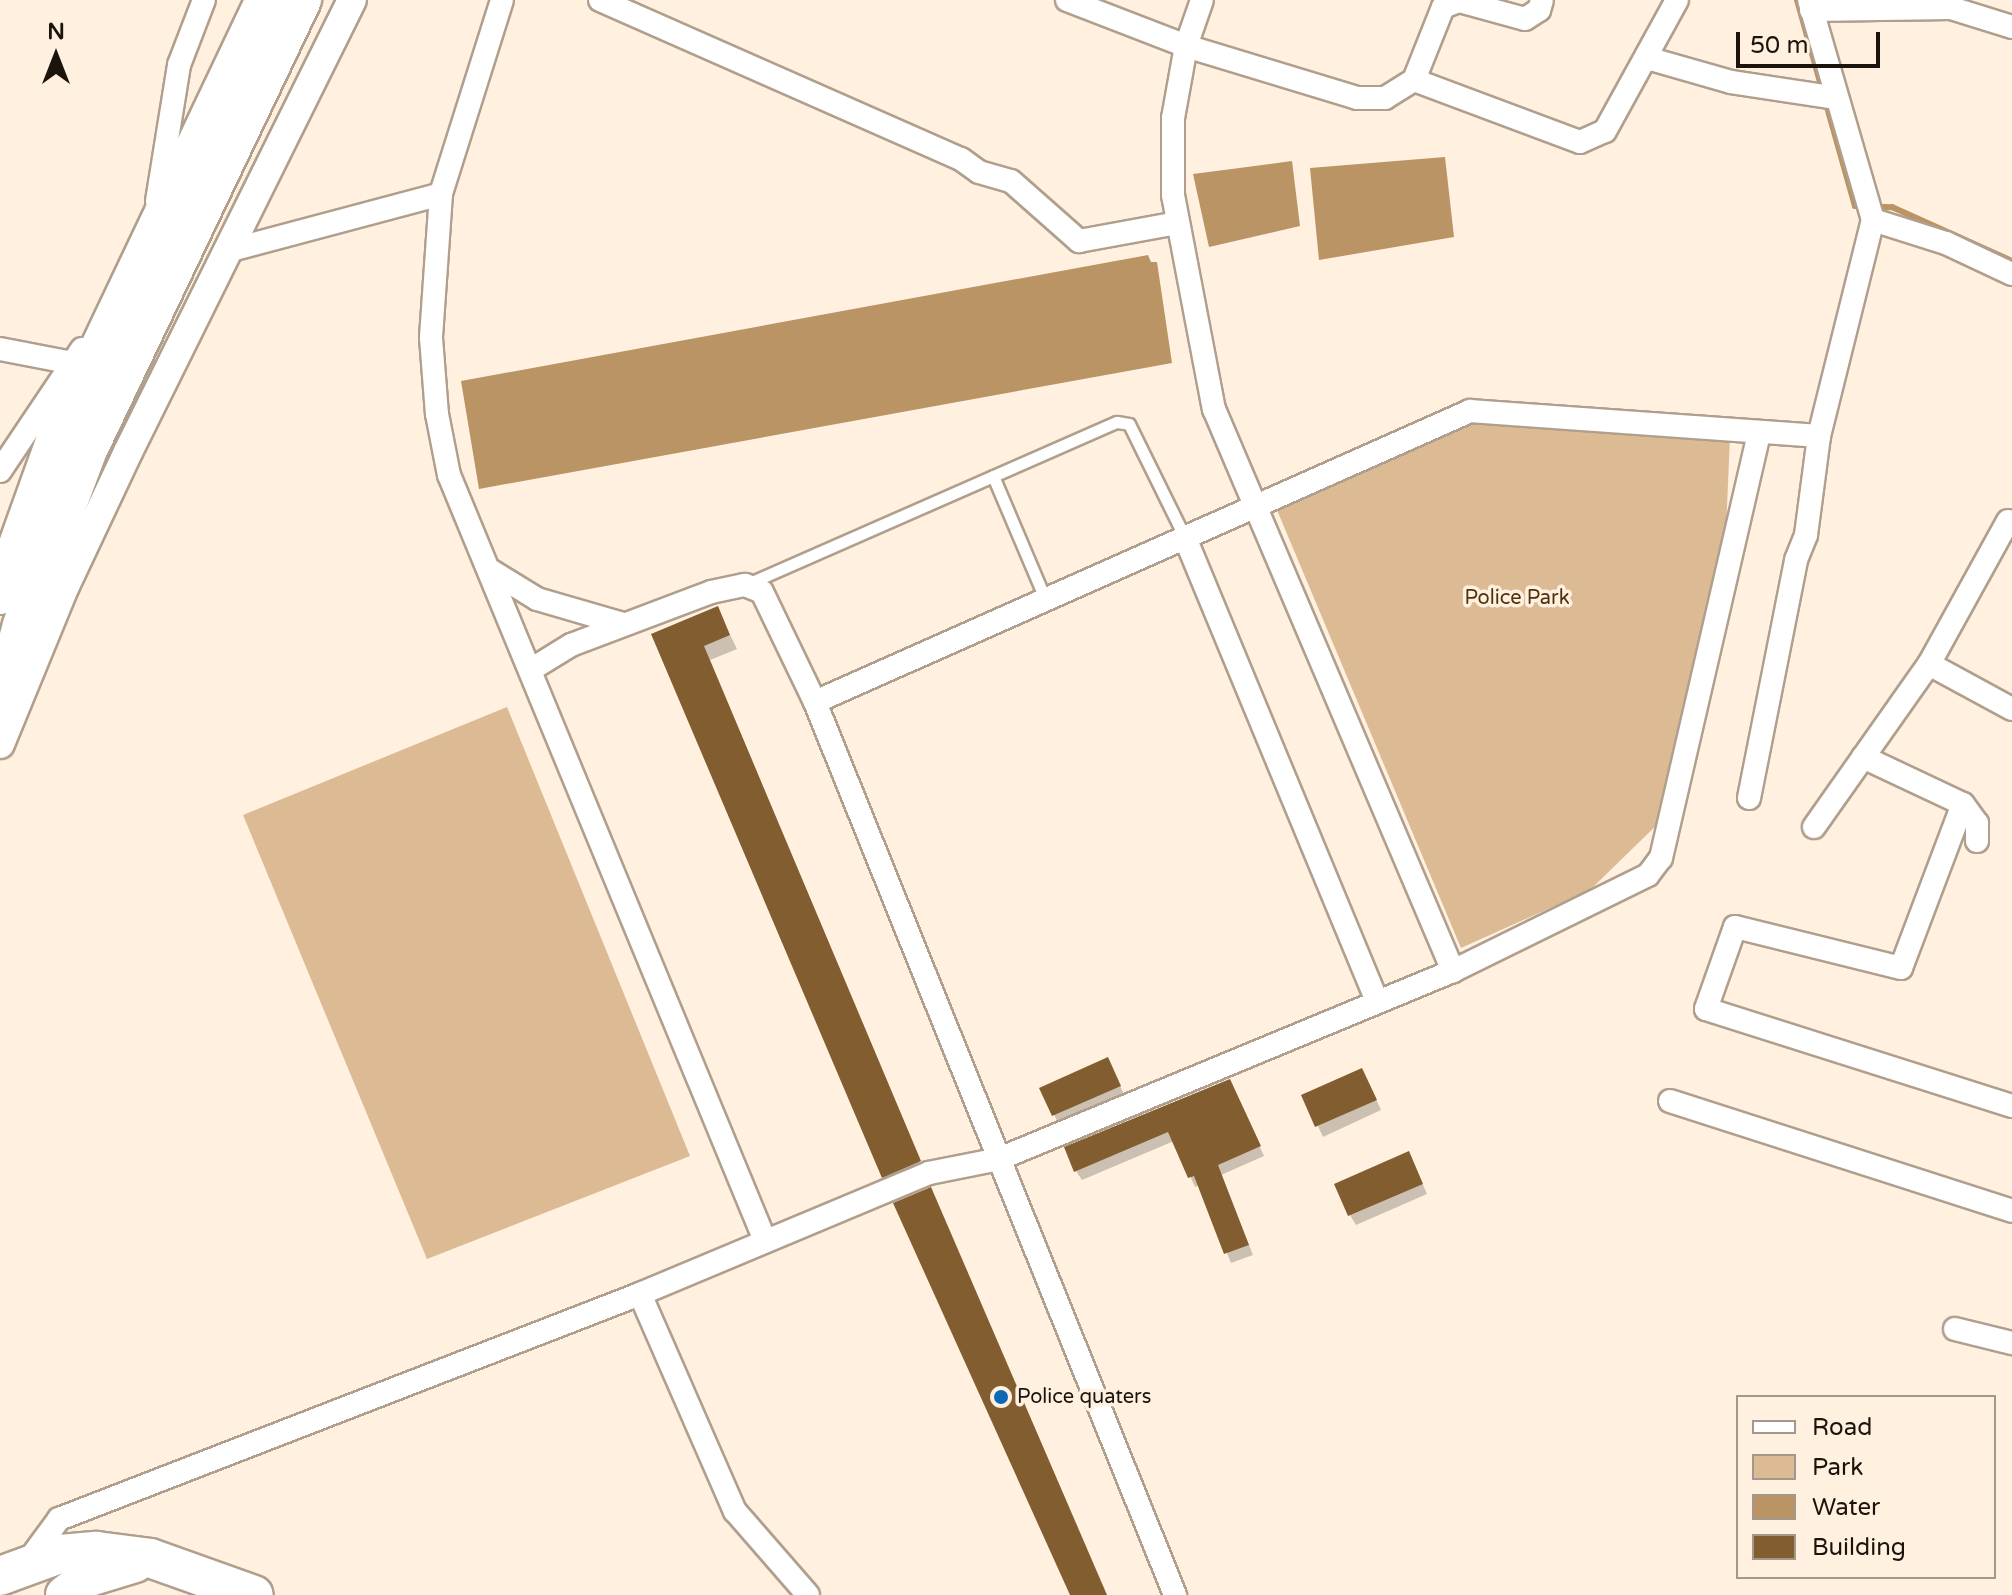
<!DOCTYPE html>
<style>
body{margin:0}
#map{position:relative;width:2012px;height:1595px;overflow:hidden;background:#fff0e0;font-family:"Varela Round",sans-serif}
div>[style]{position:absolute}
.green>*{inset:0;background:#dcba93}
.water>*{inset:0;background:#bb9465}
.shadow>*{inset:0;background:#0003}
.stream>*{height:6px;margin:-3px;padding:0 3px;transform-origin:3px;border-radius:3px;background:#bb9465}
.building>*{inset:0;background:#825d2f}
.roads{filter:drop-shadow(2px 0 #b09f8c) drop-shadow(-2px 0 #b09f8c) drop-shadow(0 2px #b09f8c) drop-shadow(0 -2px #b09f8c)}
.service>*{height:11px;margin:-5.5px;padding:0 5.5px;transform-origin:5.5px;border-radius:5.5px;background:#fff}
.minor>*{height:22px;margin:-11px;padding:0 11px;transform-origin:11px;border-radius:11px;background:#fff}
.tertiary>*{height:28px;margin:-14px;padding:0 14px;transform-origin:14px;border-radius:14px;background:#fff}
.trunk>*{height:38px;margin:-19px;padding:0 19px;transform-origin:19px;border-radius:19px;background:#fff}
.dots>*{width:22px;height:22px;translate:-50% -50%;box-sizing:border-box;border:4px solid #fff0e0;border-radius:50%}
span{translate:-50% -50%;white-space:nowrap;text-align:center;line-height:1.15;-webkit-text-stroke:7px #fff0e0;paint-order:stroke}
.park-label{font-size:20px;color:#4e330c}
.poi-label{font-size:20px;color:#1a140c}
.left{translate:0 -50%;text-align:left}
.legend{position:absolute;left:1736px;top:1395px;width:260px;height:184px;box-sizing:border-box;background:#fff0e0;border:2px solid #a3988b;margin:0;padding:10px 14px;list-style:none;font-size:24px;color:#1a140c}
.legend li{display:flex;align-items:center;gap:16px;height:40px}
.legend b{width:40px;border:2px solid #a3988b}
.north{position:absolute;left:16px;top:16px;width:80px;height:80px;-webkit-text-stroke:6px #fff0e0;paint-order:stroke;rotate:0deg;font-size:22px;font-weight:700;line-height:32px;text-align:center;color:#1a140c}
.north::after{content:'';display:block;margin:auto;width:28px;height:36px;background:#1a140c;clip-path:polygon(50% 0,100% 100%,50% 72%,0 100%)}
.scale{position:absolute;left:1736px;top:32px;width:144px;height:36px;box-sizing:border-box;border:4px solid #1a140c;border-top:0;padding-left:10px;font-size:24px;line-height:28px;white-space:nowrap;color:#1a140c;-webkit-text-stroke:6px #fff0e0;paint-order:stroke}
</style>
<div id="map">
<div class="green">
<div style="clip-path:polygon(1466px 412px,1730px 437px,1726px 530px,1705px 609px,1666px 816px,1590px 890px,1461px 948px,1269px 491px)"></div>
<div style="clip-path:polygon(507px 707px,690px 1156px,427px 1259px,243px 815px)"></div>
</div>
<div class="water">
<div style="clip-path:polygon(1445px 157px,1454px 237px,1319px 260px,1310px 168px)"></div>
<div style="clip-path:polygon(1292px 161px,1300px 226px,1209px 247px,1193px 174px)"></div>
<div style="clip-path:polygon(1148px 255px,1151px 262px,1157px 262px,1172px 363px,479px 489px,461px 381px)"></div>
</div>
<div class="shadow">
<div style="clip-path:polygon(717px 608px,737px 649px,710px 660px,926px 1176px,890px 1191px,654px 635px)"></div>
<div style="clip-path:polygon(1113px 1070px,1125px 1097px,1059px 1125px,1042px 1089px)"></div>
<div style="clip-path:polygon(1367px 1080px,1381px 1110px,1323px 1137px,1304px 1096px)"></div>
<div style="clip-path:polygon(1234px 1091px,1264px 1156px,1221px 1175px,1253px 1255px,1231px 1263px,1200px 1185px,1195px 1187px,1174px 1141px,1082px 1180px,1076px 1171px)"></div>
<div style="clip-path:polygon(1414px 1164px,1427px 1194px,1356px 1225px,1350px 1215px)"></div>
</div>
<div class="stream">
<div style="left:1797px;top:0;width:92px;rotate:74.3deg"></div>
<div style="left:1825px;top:100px;width:110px;rotate:74.2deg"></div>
<div style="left:1855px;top:206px;width:37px;rotate:2deg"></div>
<div style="left:1892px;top:207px;width:132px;rotate:24.2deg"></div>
</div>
<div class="building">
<div style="clip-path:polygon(718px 606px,730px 635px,704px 646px,921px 1161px,882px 1178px,651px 634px)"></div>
<div style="clip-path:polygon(1108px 1057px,1121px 1086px,1052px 1116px,1039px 1088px)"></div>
<div style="clip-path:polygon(1362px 1068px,1377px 1100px,1315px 1127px,1301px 1095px)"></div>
<div style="clip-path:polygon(1230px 1079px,1261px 1146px,1218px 1165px,1249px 1245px,1224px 1254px,1194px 1176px,1188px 1178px,1168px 1132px,1074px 1172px,1064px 1147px)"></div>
<div style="clip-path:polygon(1409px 1151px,1423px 1184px,1348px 1216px,1334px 1184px)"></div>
<div style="clip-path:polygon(931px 1187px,1107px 1595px,1070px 1595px,893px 1203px)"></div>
</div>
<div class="roads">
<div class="service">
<div style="left:993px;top:476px;width:136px;rotate:67deg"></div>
<div style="left:745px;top:585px;width:406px;rotate:-23.7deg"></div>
<div style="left:1117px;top:422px;width:12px;rotate:9deg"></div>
<div style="left:1129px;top:424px;width:129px;rotate:63.8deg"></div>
</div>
<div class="minor">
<div style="left:502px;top:0;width:203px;rotate:107.5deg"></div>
<div style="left:441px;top:194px;width:144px;rotate:94deg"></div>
<div style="left:431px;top:338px;width:76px;rotate:85.5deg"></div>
<div style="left:437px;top:414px;width:62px;rotate:78.9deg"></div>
<div style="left:449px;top:475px;width:825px;rotate:67.57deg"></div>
<div style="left:600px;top:0;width:394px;rotate:23.8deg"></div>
<div style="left:961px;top:159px;width:22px;rotate:36deg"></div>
<div style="left:979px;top:172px;width:33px;rotate:16deg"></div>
<div style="left:1011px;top:181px;width:91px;rotate:41.4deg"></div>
<div style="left:1079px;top:241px;width:100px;rotate:-10.4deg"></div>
<div style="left:1067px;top:0;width:128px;rotate:21.1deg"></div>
<div style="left:1186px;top:46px;width:179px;rotate:16.9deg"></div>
<div style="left:1357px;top:98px;width:28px"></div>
<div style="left:1385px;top:98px;width:34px;rotate:-32deg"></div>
<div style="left:1414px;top:80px;width:79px;rotate:-68.3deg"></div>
<div style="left:1443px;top:7px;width:17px;rotate:-21deg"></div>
<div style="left:1459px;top:1px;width:68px;rotate:15.3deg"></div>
<div style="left:1525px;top:19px;width:17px;rotate:-33deg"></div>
<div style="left:1539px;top:10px;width:10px;rotate:-73deg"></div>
<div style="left:1202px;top:0;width:49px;rotate:109.2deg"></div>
<div style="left:1186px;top:46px;width:73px;rotate:100.2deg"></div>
<div style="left:1173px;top:118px;width:77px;rotate:90deg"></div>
<div style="left:1173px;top:195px;width:218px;rotate:79.2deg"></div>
<div style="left:1214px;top:409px;width:611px;rotate:66.96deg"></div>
<div style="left:1811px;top:10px;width:140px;rotate:-0.8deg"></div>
<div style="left:1951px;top:8px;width:64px;rotate:17.3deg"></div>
<div style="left:1647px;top:58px;width:87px;rotate:15.9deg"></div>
<div style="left:1731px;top:82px;width:107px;rotate:8.6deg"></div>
<div style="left:1414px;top:80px;width:177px;rotate:20.5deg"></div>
<div style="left:1580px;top:142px;width:27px;rotate:-24deg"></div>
<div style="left:1605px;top:131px;width:149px;rotate:-61.2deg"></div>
<div style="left:157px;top:201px;width:138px;rotate:-80.8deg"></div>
<div style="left:179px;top:65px;width:70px;rotate:-69deg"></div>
<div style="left:1873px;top:220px;width:77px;rotate:17.5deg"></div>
<div style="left:1946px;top:243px;width:73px;rotate:25.2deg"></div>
<div style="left:231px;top:250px;width:217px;rotate:-14.9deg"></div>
<div style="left:0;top:349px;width:74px;rotate:10.9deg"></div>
<div style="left:0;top:471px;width:147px;rotate:-56.1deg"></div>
<div style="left:2008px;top:521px;width:163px;rotate:118.9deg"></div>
<div style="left:1929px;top:664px;width:94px;rotate:28.5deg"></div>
<div style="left:1186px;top:540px;width:499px;rotate:67.5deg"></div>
<div style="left:490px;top:570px;width:55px;rotate:31.7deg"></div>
<div style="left:537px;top:599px;width:90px;rotate:16.2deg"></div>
<div style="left:532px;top:669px;width:46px;rotate:-31.6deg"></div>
<div style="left:571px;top:645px;width:150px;rotate:-20.7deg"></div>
<div style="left:711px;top:592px;width:35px;rotate:-12deg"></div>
<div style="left:745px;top:585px;width:18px;rotate:22deg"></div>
<div style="left:762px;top:592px;width:122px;rotate:64.3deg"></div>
<div style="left:815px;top:702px;width:963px;rotate:68.04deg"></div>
<div style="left:815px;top:702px;width:717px;rotate:-23.95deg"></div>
<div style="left:1470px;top:411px;width:350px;rotate:4.1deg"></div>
<div style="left:1863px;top:757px;width:110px;rotate:25.2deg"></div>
<div style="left:1963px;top:804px;width:24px;rotate:54deg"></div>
<div style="left:1977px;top:823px;width:18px;rotate:90deg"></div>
<div style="left:1749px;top:798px;width:243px;rotate:-78.8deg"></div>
<div style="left:1796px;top:560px;width:27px;rotate:-68deg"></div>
<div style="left:1806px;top:535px;width:100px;rotate:-82.5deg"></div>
<div style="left:1819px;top:436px;width:223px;rotate:-76deg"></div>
<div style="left:1873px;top:220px;width:229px;rotate:-106.2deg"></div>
<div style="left:1963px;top:804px;width:175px;rotate:110.7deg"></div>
<div style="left:1901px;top:968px;width:171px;rotate:-166.1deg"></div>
<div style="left:1735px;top:927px;width:87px;rotate:109.5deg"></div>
<div style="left:1706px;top:1009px;width:321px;rotate:17.6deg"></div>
<div style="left:1814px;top:827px;width:199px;rotate:-54.8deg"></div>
<div style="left:1670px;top:1101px;width:359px;rotate:17.8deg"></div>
<div style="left:640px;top:1294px;width:237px;rotate:66.4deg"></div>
<div style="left:735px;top:1511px;width:111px;rotate:49deg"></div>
<div style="left:1955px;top:1329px;width:59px;rotate:13.8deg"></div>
<div style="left:26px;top:1564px;width:56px;rotate:-53.7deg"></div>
<div style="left:59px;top:1519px;width:623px;rotate:-21.17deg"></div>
<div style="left:640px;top:1294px;width:313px;rotate:-22.7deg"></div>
<div style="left:929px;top:1173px;width:71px;rotate:-11.3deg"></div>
<div style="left:999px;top:1159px;width:491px;rotate:-22.5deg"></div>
<div style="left:1453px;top:971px;width:217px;rotate:-26.2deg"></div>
<div style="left:1648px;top:875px;width:21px;rotate:-53deg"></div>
<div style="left:1661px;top:858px;width:437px;rotate:-77deg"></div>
</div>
<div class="tertiary">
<div style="left:0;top:744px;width:169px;rotate:-67.7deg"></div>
<div style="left:64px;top:588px;width:150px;rotate:-64.8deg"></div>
<div style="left:128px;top:452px;width:504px;rotate:-63.64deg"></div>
</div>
<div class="trunk">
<div style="left:0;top:595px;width:160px;rotate:-70.3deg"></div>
<div style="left:54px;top:444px;width:492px;rotate:-64.6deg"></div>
<div style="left:0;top:704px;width:82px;rotate:-74.4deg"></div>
<div style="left:22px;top:625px;width:185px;rotate:-69.4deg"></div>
<div style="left:87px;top:452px;width:501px;rotate:-64.56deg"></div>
<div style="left:0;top:1576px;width:64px;rotate:-20.1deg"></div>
<div style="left:60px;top:1554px;width:37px;rotate:-5deg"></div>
<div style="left:97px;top:1551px;width:53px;rotate:7.5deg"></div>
<div style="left:150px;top:1558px;width:110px;rotate:19.6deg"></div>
<div style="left:65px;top:1595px;width:30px;rotate:-37deg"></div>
<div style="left:89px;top:1577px;width:48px;rotate:-16.9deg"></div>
</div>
</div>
<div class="dots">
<div style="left:1001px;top:1397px;background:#0c69b6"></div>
</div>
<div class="park-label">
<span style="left:1517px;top:598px">Police Park</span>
</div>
<div class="poi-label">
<span class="left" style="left:1017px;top:1397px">Police quaters</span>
</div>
<ul class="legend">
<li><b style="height:10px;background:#fff"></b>Road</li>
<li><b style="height:22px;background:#dcba93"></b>Park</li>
<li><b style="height:22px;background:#bb9465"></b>Water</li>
<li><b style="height:22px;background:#825d2f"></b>Building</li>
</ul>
<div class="north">N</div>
<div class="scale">50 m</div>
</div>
